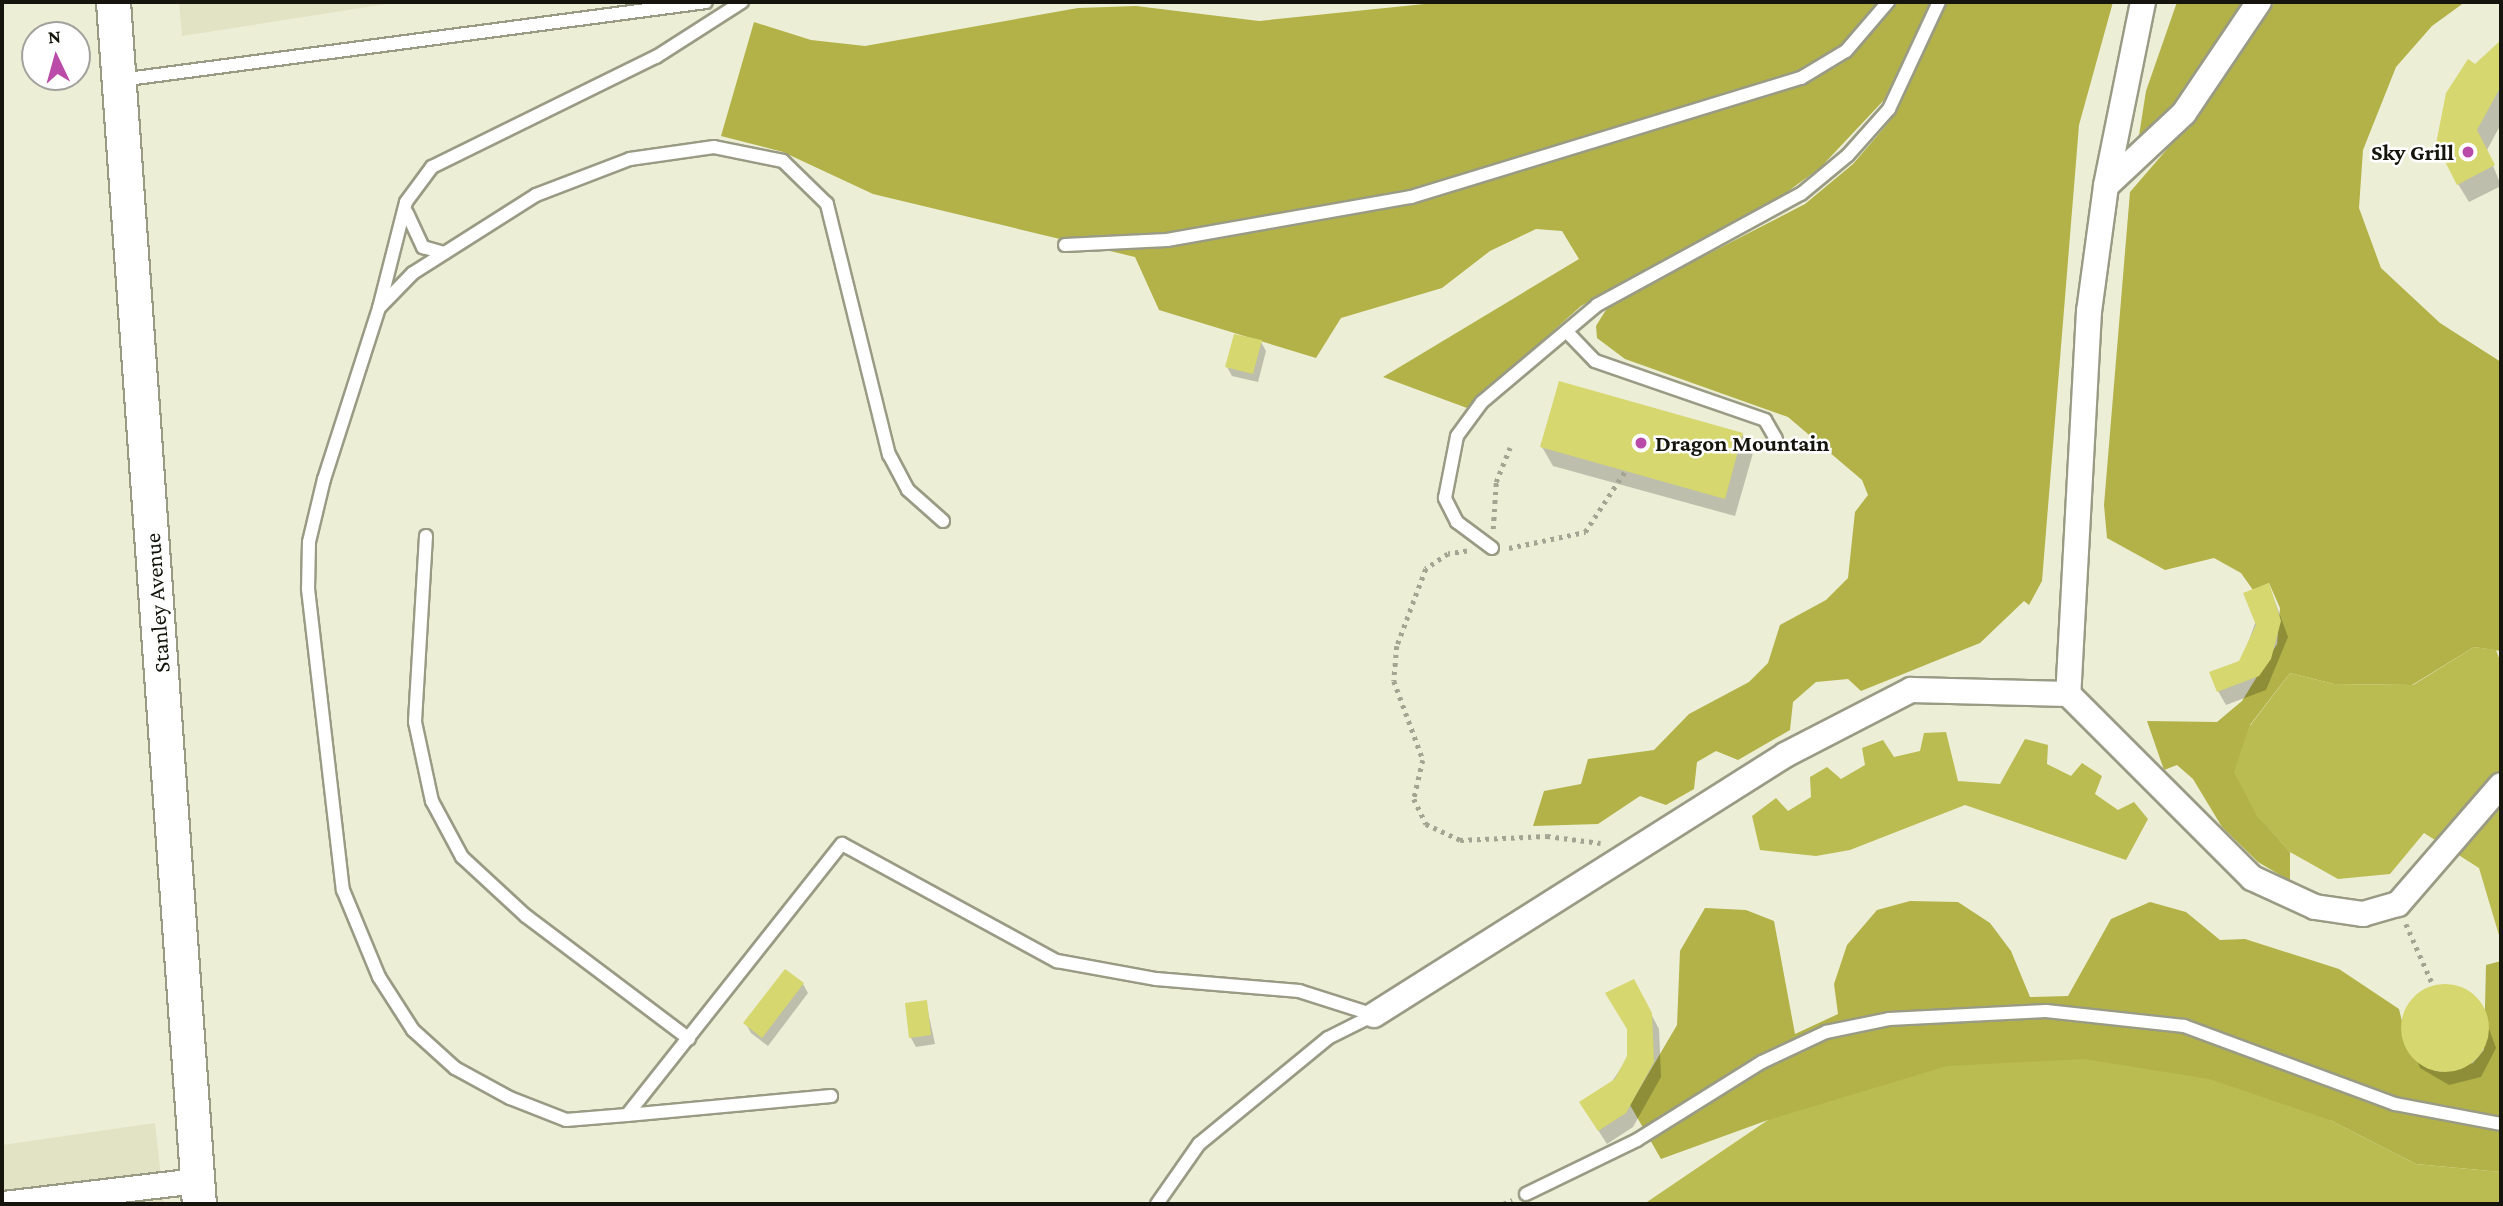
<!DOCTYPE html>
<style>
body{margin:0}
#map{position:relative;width:2503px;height:1206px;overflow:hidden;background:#edeed6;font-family:"Crimson Pro",serif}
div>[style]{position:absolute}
.built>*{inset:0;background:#e2e3c4}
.forest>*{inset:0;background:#b2b248}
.water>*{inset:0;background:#babb51}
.shadow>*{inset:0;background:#0003}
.building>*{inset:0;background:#d6d76e}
.round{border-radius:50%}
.path>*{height:4.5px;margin-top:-2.25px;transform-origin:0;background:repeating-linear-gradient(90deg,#a3a491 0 3.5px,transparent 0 8.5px)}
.roads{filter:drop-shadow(2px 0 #9a9b85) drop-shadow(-2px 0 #9a9b85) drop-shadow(0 2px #9a9b85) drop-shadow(0 -2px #9a9b85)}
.lane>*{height:12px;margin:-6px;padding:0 6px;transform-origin:6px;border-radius:6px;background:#fff}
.street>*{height:24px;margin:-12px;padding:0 12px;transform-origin:12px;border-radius:12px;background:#fff}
.secondary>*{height:33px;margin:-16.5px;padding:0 16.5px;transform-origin:16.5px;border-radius:16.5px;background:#fff}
.dots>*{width:19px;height:19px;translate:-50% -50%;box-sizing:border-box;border:4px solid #fff;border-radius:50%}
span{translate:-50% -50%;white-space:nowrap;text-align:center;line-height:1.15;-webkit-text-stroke:5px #fff;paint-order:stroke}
.poi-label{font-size:23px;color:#15150d;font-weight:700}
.right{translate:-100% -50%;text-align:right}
.left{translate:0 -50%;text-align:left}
.street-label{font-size:23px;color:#15150d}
.frame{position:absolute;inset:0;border:4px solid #15150d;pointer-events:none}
.north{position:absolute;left:21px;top:21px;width:70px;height:70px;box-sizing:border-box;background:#fff;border:2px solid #a1a19e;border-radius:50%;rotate:355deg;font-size:19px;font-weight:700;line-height:28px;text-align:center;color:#15150d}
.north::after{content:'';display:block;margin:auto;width:24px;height:32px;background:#ba4ba8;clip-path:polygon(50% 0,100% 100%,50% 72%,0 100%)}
</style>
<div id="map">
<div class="built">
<div style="clip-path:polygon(179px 2px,399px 2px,182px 36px)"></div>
<div style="clip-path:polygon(155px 1123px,164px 1204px,2px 1204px,2px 1145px)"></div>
</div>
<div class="forest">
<div style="clip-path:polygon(1444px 2px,1930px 2px,1884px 100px,1820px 168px,1776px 200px,1581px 306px,1467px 408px,1383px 377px,1579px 259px,1562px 231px,1536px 229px,1490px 251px,1442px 288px,1341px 318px,1316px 358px,1159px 310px,1135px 257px,873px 194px,783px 152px,721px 136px,754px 22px,811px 40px,865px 46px,1078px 8px,1136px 6px,1259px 21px)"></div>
<div style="clip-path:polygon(1947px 2px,2113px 2px,2079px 125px,2042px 581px,2029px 605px,2024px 601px,1980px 643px,1861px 691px,1848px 679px,1816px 682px,1793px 702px,1790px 730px,1738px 760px,1716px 751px,1697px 762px,1694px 789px,1666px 805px,1640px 796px,1598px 824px,1533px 826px,1544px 791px,1581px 784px,1588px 759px,1654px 750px,1689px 714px,1749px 682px,1768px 663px,1780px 625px,1826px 600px,1848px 578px,1855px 512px,1868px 495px,1862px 480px,1788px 417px,1625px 359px,1597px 338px,1596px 326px,1609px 305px,1805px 204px,1853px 164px,1889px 122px)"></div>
<div style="clip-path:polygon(2177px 2px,2245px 2px,2163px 119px,2138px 142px,2146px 91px)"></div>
<div style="clip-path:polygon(2275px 2px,2465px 2px,2432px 26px,2396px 67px,2363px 150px,2359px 208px,2381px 268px,2440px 323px,2501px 362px,2501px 651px,2474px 647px,2412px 685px,2334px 684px,2290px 673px,2250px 725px,2257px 815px,2290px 852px,2290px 881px,2258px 862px,2222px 827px,2193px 779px,2177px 765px,2164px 770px,2147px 721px,2217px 722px,2242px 701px,2277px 644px,2280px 608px,2269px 583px,2253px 590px,2241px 573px,2214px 558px,2165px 570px,2107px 538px,2104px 505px,2130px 192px,2200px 111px)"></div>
<div style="clip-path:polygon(1910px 901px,1958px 902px,1990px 923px,2011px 951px,2030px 997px,2068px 996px,2111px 919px,2150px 902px,2186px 912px,2220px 940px,2245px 939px,2339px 969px,2399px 1009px,2410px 1054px,2440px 1072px,2473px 1063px,2484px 1050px,2486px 965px,2501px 961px,2501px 1172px,2416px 1164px,2330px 1120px,1768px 1120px,1661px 1159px,1630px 1105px,1677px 1025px,1680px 951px,1705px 908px,1746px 910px,1774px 921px,1795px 1034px,1838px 1014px,1834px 984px,1847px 945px,1877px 910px)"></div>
</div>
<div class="water">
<div style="clip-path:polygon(2474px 647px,2496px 650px,2501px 663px,2501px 942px,2479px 868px,2424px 833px,2390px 874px,2338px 879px,2290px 852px,2257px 816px,2234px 772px,2249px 727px,2290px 673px,2334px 684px,2413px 685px)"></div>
<div style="clip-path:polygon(1946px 732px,1958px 781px,2000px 784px,2025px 739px,2048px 745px,2047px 764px,2071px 776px,2082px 763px,2102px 776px,2095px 794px,2118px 810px,2134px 802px,2148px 819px,2126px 860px,1965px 805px,1850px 850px,1816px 856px,1760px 850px,1752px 816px,1776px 798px,1788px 811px,1811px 797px,1810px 777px,1827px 767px,1841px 779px,1865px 765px,1862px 748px,1883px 740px,1894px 757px,1920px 751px,1924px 733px)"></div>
<div style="clip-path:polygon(2084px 1059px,2209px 1079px,2330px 1120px,2416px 1164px,2501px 1172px,2501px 1204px,1644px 1204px,1768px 1120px,1947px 1066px)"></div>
</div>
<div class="shadow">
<div style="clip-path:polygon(2501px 48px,2501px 124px,2487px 150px,2501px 186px,2469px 202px,2458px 184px,2475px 66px)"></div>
<div style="clip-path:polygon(1261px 342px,1266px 351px,1258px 382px,1232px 376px,1227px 367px)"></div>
<div style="clip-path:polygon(1742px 434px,1753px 453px,1735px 516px,1553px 466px,1542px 447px)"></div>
<div style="clip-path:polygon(2269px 585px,2288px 637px,2266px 690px,2226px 705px,2218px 691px,2241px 662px)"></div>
<div style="clip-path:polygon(803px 984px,808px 993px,768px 1046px,751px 1033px,746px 1024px)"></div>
<div style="clip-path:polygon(2449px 986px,2479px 1001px,2496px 1048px,2481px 1077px,2449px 1085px,2420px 1068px,2403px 1022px,2418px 994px)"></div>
<div style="clip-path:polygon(1641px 995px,1659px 1029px,1661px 1077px,1633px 1127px,1607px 1144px,1589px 1116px,1629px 1056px)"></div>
<div style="clip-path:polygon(926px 1002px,935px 1044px,916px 1047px,911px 1038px)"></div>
</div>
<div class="building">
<div style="clip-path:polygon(2501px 40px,2501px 86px,2477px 130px,2495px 165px,2457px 185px,2436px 144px,2446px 93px,2468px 59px,2475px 64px)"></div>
<div style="clip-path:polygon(1234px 334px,1262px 340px,1253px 374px,1225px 367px)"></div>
<div style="clip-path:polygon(1559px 381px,1743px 433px,1725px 499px,1540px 447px)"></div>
<div style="clip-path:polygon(2269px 583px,2281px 621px,2271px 659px,2259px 676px,2217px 692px,2209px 672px,2239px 661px,2256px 625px,2243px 593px)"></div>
<div style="clip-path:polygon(785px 969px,804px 983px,762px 1038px,743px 1023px)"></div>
<div style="clip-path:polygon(1634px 979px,1652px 1013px,1654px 1062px,1626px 1113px,1598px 1131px,1579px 1102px,1615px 1079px,1627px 1056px,1627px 1029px,1605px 993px)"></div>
<div class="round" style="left:2401px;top:984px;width:88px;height:88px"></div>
<div style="clip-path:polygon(927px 1000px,931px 1035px,909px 1038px,905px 1003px)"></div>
</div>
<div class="path">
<div style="left:1493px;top:529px;width:47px;rotate:-86.3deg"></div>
<div style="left:1496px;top:482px;width:37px;rotate:-68deg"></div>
<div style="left:1509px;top:548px;width:78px;rotate:-11.9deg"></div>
<div style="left:1585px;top:532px;width:73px;rotate:-56.7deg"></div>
<div style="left:1467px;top:551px;width:19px;rotate:171deg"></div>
<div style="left:1448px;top:554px;width:27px;rotate:146deg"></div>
<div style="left:1426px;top:569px;width:82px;rotate:110.6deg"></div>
<div style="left:1397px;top:646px;width:35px;rotate:95deg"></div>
<div style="left:1394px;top:681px;width:84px;rotate:69.8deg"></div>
<div style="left:1423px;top:760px;width:40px;rotate:103deg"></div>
<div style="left:1414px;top:799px;width:28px;rotate:64deg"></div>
<div style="left:1426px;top:824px;width:38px;rotate:25deg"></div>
<div style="left:1460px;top:840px;width:87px;rotate:-2.6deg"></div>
<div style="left:1547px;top:836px;width:54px;rotate:7.4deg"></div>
<div style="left:2406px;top:924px;width:67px;rotate:66.1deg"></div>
<div style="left:1503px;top:1204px;width:10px;rotate:-24deg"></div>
</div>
<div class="roads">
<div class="lane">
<div style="left:120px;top:80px;width:591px;rotate:-7.58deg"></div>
<div style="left:407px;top:213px;width:38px;rotate:65deg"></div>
<div style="left:423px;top:247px;width:22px;rotate:16deg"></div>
<div style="left:1065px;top:245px;width:102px;rotate:-2.8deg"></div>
<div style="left:1167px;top:240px;width:248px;rotate:-10deg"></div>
<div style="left:1411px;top:197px;width:408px;rotate:-17deg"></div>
<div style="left:1801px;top:78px;width:52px;rotate:-31deg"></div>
<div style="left:1846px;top:51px;width:65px;rotate:-49.4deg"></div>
<div style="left:379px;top:308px;width:109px;rotate:-75.7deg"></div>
<div style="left:406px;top:202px;width:44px;rotate:-53.4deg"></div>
<div style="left:432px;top:167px;width:250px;rotate:-26.2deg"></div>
<div style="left:656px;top:57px;width:102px;rotate:-32.6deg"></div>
<div style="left:1568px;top:333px;width:39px;rotate:46deg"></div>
<div style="left:1595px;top:361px;width:180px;rotate:19.1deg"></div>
<div style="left:1765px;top:420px;width:22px;rotate:60deg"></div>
<div style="left:943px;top:521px;width:47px;rotate:-138.5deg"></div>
<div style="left:908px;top:490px;width:40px;rotate:-118deg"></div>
<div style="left:889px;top:455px;width:259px;rotate:-103.9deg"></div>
<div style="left:827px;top:204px;width:62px;rotate:-135.7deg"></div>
<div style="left:783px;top:161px;width:70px;rotate:-168.5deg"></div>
<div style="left:714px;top:147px;width:85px;rotate:171.9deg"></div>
<div style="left:630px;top:159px;width:101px;rotate:159deg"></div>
<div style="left:536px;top:195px;width:146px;rotate:147.6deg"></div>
<div style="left:413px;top:273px;width:49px;rotate:134.2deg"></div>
<div style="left:379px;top:308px;width:180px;rotate:107.8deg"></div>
<div style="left:324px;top:479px;width:65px;rotate:103.4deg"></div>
<div style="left:309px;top:542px;width:47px;rotate:91.2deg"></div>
<div style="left:308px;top:589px;width:303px;rotate:83.4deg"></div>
<div style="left:343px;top:890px;width:94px;rotate:67.5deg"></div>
<div style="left:379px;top:977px;width:63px;rotate:57.3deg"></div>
<div style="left:413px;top:1030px;width:57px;rotate:42.1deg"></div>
<div style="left:455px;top:1068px;width:63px;rotate:28.6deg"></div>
<div style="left:510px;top:1098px;width:60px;rotate:21.4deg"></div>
<div style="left:566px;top:1120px;width:61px;rotate:-4.7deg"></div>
<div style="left:627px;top:1115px;width:346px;rotate:-51.6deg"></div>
<div style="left:842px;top:844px;width:245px;rotate:28.6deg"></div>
<div style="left:1057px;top:961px;width:101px;rotate:10.3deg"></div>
<div style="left:1156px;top:979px;width:144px;rotate:4.8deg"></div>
<div style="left:1299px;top:991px;width:79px;rotate:17.7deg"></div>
<div style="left:426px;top:536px;width:186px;rotate:93.4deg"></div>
<div style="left:415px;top:722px;width:81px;rotate:77.9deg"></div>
<div style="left:432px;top:801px;width:64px;rotate:61.8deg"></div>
<div style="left:462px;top:857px;width:87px;rotate:42.7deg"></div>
<div style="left:526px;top:916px;width:204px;rotate:37deg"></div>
<div style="left:1492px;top:548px;width:44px;rotate:-143.4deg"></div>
<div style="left:1457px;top:522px;width:27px;rotate:-117deg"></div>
<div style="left:1445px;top:498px;width:63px;rotate:-79deg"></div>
<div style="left:1457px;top:436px;width:42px;rotate:-53.7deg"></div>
<div style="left:1482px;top:402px;width:150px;rotate:-40.1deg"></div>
<div style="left:1597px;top:305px;width:232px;rotate:-28.6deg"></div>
<div style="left:1801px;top:194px;width:61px;rotate:-39.7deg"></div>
<div style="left:1848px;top:155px;width:62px;rotate:-48.3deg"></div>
<div style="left:1889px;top:109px;width:118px;rotate:-65deg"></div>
<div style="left:627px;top:1115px;width:205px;rotate:-5.3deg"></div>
<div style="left:1526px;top:1194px;width:123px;rotate:-25.9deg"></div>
<div style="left:1637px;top:1140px;width:147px;rotate:-32deg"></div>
<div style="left:1762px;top:1062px;width:71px;rotate:-25.1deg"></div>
<div style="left:1826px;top:1032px;width:64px;rotate:-11.7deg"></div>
<div style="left:1889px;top:1019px;width:157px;rotate:-2.9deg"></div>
<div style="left:2046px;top:1011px;width:139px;rotate:6.2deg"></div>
<div style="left:2184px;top:1026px;width:225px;rotate:20.3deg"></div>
<div style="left:2395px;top:1104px;width:108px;rotate:10.7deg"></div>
<div style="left:1157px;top:1204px;width:73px;rotate:-55deg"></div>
<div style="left:1199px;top:1144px;width:167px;rotate:-39.4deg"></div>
<div style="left:1328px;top:1038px;width:51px;rotate:-26.6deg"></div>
</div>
<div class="street">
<div style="left:2143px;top:2px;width:188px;rotate:101.4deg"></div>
<div style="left:2106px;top:186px;width:126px;rotate:97.7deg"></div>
<div style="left:2089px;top:311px;width:384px;rotate:93.1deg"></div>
<div style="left:2068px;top:694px;width:260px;rotate:45deg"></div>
<div style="left:2252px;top:878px;width:69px;rotate:24.7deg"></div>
<div style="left:2315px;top:907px;width:49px;rotate:8.3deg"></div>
<div style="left:2363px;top:914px;width:36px;rotate:-16deg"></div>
<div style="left:2398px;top:904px;width:157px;rotate:-49.1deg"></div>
<div style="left:2106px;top:186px;width:107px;rotate:-43.1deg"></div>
<div style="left:2184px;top:113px;width:134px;rotate:-56deg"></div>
<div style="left:1374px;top:1015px;width:486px;rotate:-32.3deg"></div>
<div style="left:1785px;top:755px;width:142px;rotate:-27.3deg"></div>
<div style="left:1911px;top:690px;width:157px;rotate:1.5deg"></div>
<div style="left:4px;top:1204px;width:193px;rotate:-6.8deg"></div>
</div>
<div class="secondary">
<div style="left:113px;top:2px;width:1205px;rotate:85.91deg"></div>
</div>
</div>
<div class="dots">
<div style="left:2468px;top:152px;background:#ba4ba8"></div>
<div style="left:1641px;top:443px;background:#ba4ba8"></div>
</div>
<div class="poi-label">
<span class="right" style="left:2454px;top:152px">Sky Grill</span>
<span class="left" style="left:1655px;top:443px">Dragon Mountain</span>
</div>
<div class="street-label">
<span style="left:157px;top:603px;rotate:-94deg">Stanley Avenue</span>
</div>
<div class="frame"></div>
<div class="north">N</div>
</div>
